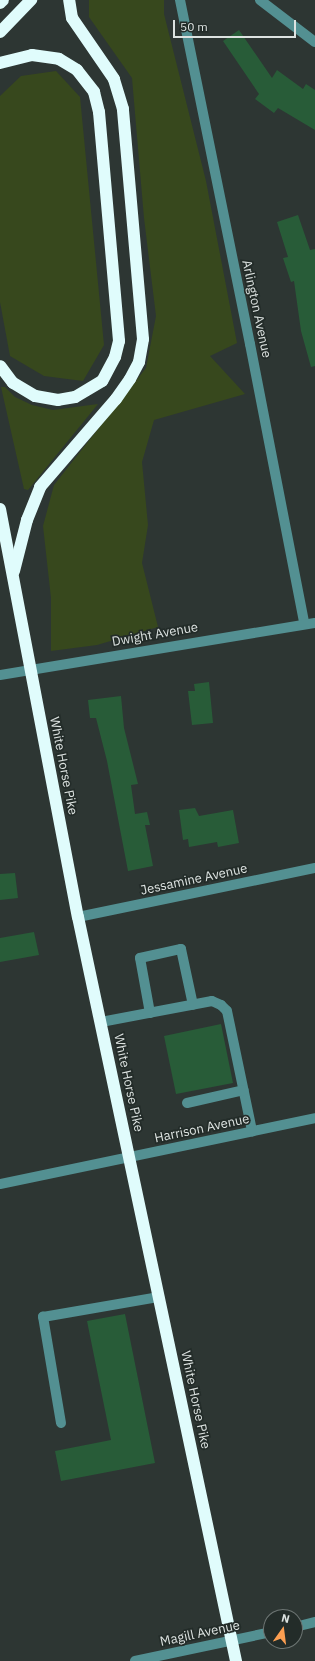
<!DOCTYPE html>
<style>
body{margin:0}
#map{position:relative;width:315px;height:1661px;overflow:hidden;background:#2d3633;font-family:"IBM Plex Sans",sans-serif}
div>[style]{position:absolute}
.green>*{inset:0;background:#37481d}
.building>*{inset:0;background:#285c38}
.minor>*{height:10px;margin:-5px;padding:0 5px;transform-origin:5px;border-radius:5px;background:#539092}
.highway>*{height:12px;margin:-6px;padding:0 6px;transform-origin:6px;border-radius:6px;background:#e0fcfc}
span{translate:-50% -50%;white-space:nowrap;text-align:center;line-height:1.15;-webkit-text-stroke:3.5px #232c29;paint-order:stroke}
.street-label{font-size:13px;color:#dde3e1}
.north{position:absolute;left:263px;top:1609px;width:40px;height:40px;box-sizing:border-box;background:#232c29;border:1px solid #6d7573;border-radius:50%;rotate:14deg;font-size:11px;font-weight:700;line-height:16px;text-align:center;color:#dde3e1}
.north::after{content:'';display:block;margin:auto;width:14px;height:18px;background:#fb9e51;clip-path:polygon(50% 0,100% 100%,50% 72%,0 100%)}
.scale{position:absolute;left:173px;top:20px;width:123px;height:18px;box-sizing:border-box;border:2px solid #dde3e1;border-top:0;padding-left:5px;font-size:12px;line-height:14px;white-space:nowrap;color:#dde3e1;-webkit-text-stroke:3px #232c29;paint-order:stroke}
</style>
<div id="map">
<div class="green">
<div style="clip-path:polygon(89px 0,164px 0,164px 14px,206px 181px,237px 343px,210px 356px,245px 394px,154px 420px,142px 462px,148px 525px,142px 563px,158px 627px,97px 645px,51px 651px,51px 598px,43px 526px,54px 485px,146px 368px,156px 316px,144px 218px,132px 78px,89px 17px)"></div>
<div style="clip-path:polygon(56px 71px,80px 97px,104px 345px,83px 381px,44px 376px,10px 356px,0 302px,0 96px,21px 76px)"></div>
<div style="clip-path:polygon(1px 387px,5px 387px,15px 397px,32px 405px,53px 410px,98px 404px,28px 490px,24px 489px)"></div>
</div>
<div class="building">
<div style="clip-path:polygon(239px 30px,272px 78px,277px 70px,303px 89px,306px 84px,315px 90px,315px 130px,278px 108px,274px 113px,255px 99px,259px 94px,223px 41px)"></div>
<div style="clip-path:polygon(298px 215px,310px 250px,315px 249px,315px 366px,311px 367px,301px 331px,294px 281px,291px 282px,283px 258px,288px 257px,277px 222px)"></div>
<div style="clip-path:polygon(209px 682px,213px 723px,192px 725px,188px 691px,195px 691px,194px 684px)"></div>
<div style="clip-path:polygon(121px 696px,124px 728px,138px 784px,131px 785px,135px 814px,147px 812px,150px 825px,145px 825px,153px 866px,128px 871px,107px 761px,96px 718px,90px 718px,88px 700px)"></div>
<div style="clip-path:polygon(195px 808px,199px 816px,233px 810px,239px 843px,218px 847px,217px 842px,189px 847px,188px 839px,183px 840px,179px 810px)"></div>
<div style="clip-path:polygon(15px 873px,18px 898px,0 900px,0 874px)"></div>
<div style="clip-path:polygon(34px 932px,39px 955px,0 962px,0 938px)"></div>
<div style="clip-path:polygon(221px 1024px,233px 1083px,176px 1094px,164px 1036px)"></div>
<div style="clip-path:polygon(125px 1314px,155px 1463px,61px 1481px,55px 1451px,111px 1440px,87px 1321px)"></div>
</div>
<div class="minor">
<div style="left:180px;top:0;width:351px;rotate:78.5deg"></div>
<div style="left:250px;top:344px;width:284px;rotate:79deg"></div>
<div style="left:260px;top:0;width:69px;rotate:37.4deg"></div>
<div style="left:0;top:675px;width:319px;rotate:-9.4deg"></div>
<div style="left:78px;top:917px;width:242px;rotate:-11.7deg"></div>
<div style="left:150px;top:1013px;width:56px;rotate:-100.3deg"></div>
<div style="left:140px;top:958px;width:42px;rotate:-12.4deg"></div>
<div style="left:181px;top:949px;width:57px;rotate:77.9deg"></div>
<div style="left:101px;top:1022px;width:113px;rotate:-10.7deg"></div>
<div style="left:212px;top:1001px;width:10px;rotate:24deg"></div>
<div style="left:221px;top:1005px;width:8px;rotate:45deg"></div>
<div style="left:227px;top:1011px;width:123px;rotate:78.2deg"></div>
<div style="left:187px;top:1103px;width:58px;rotate:-12.8deg"></div>
<div style="left:0;top:1184px;width:322px;rotate:-11.8deg"></div>
<div style="left:61px;top:1423px;width:108px;rotate:-99.6deg"></div>
<div style="left:43px;top:1317px;width:118px;rotate:-9.8deg"></div>
<div style="left:295px;top:1627px;width:21px;rotate:-14deg"></div>
<div style="left:135px;top:1661px;width:139px;rotate:-12deg"></div>
</div>
<div class="highway">
<div style="left:0;top:3px;width:4px;rotate:-45deg"></div>
<div style="left:0;top:32px;width:45px;rotate:-45.9deg"></div>
<div style="left:0;top:63px;width:33px;rotate:-14deg"></div>
<div style="left:32px;top:55px;width:27px;rotate:8deg"></div>
<div style="left:59px;top:59px;width:21px;rotate:31deg"></div>
<div style="left:77px;top:70px;width:28px;rotate:52deg"></div>
<div style="left:94px;top:92px;width:21px;rotate:76deg"></div>
<div style="left:99px;top:112px;width:230px;rotate:85deg"></div>
<div style="left:119px;top:341px;width:16px;rotate:104deg"></div>
<div style="left:115px;top:357px;width:27px;rotate:118deg"></div>
<div style="left:102px;top:381px;width:31px;rotate:149deg"></div>
<div style="left:75px;top:397px;width:17px;rotate:170deg"></div>
<div style="left:58px;top:400px;width:23px;rotate:-170deg"></div>
<div style="left:35px;top:396px;width:26px;rotate:-149deg"></div>
<div style="left:13px;top:383px;width:21px;rotate:-127deg"></div>
<div style="left:0;top:509px;width:415px;rotate:79.2deg"></div>
<div style="left:78px;top:917px;width:761px;rotate:78.01deg"></div>
<div style="left:14px;top:571px;width:53px;rotate:-75.7deg"></div>
<div style="left:27px;top:520px;width:35px;rotate:-68deg"></div>
<div style="left:40px;top:487px;width:116px;rotate:-49.2deg"></div>
<div style="left:116px;top:399px;width:24px;rotate:-55deg"></div>
<div style="left:130px;top:379px;width:19px;rotate:-62deg"></div>
<div style="left:139px;top:362px;width:23px;rotate:-80deg"></div>
<div style="left:143px;top:339px;width:231px;rotate:-95deg"></div>
<div style="left:123px;top:109px;width:31px;rotate:-107deg"></div>
<div style="left:114px;top:79px;width:74px;rotate:-124.5deg"></div>
<div style="left:72px;top:18px;width:18px;rotate:-99deg"></div>
</div>
<div class="street-label">
<span style="left:256px;top:309px;rotate:78deg">Arlington Avenue</span>
<span style="left:155px;top:635px;rotate:-10deg">Dwight Avenue</span>
<span style="left:63px;top:766px;rotate:79deg">White Horse Pike</span>
<span style="left:194px;top:880px;rotate:-12deg">Jessamine Avenue</span>
<span style="left:128px;top:1083px;rotate:78deg">White Horse Pike</span>
<span style="left:202px;top:1129px;rotate:-12deg">Harrison Avenue</span>
<span style="left:195px;top:1400px;rotate:78deg">White Horse Pike</span>
<span style="left:200px;top:1634px;rotate:-12deg">Magill Avenue</span>
</div>
<div class="north">N</div>
<div class="scale">50 m</div>
</div>
